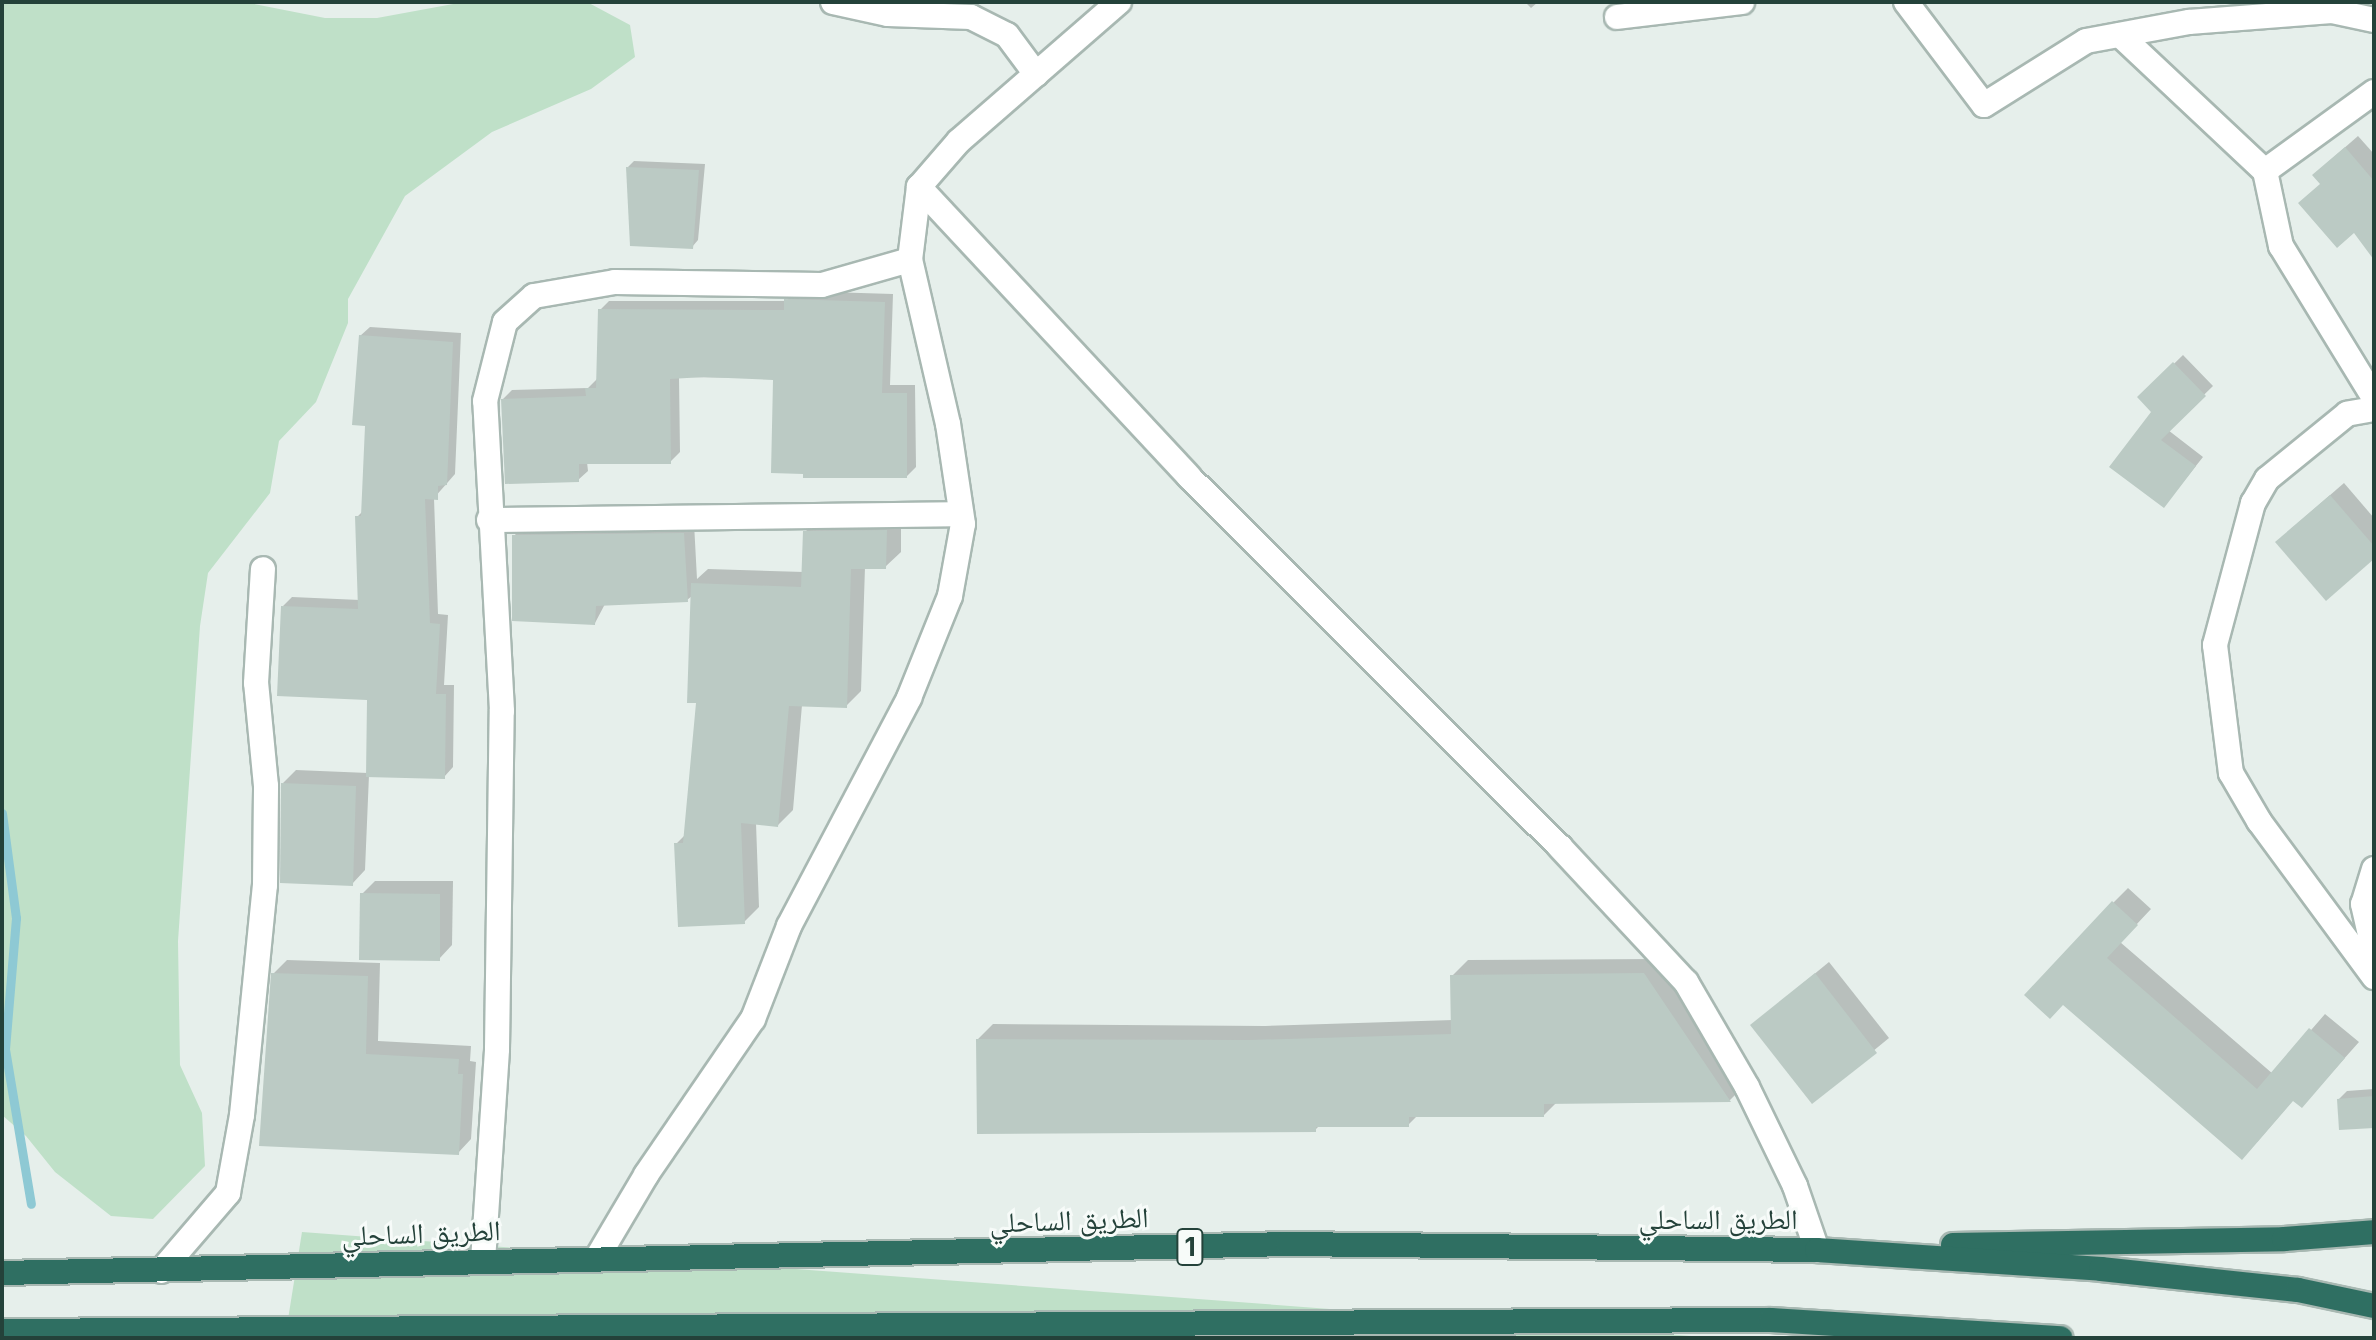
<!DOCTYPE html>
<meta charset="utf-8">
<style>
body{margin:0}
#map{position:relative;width:2376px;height:1340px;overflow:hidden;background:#e6efeb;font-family:Inter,"Noto Naskh Arabic",sans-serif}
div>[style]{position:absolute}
.green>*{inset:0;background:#bfe0c8}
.shadow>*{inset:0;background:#0003}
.stream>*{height:9px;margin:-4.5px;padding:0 4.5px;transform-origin:4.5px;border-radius:4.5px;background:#8ec9d4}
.building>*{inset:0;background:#bbcac4}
.roads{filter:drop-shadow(2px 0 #a8b8b2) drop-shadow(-2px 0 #a8b8b2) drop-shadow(0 2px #a8b8b2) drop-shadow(0 -2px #a8b8b2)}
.street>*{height:24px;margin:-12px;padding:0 12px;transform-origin:12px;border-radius:12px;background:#fff}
.highway>*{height:24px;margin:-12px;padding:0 12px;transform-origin:12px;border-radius:12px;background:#2f6f62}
span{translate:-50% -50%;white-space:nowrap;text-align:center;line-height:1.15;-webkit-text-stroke:6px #f7fbf9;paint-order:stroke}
.shield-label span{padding:2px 6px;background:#f7fbf9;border:2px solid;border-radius:6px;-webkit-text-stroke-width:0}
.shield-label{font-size:26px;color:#24423a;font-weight:700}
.street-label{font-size:28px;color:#24423a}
.frame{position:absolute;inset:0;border:4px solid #24423a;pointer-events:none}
</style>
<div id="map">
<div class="green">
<div style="clip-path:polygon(2px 2px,244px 2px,325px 18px,377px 18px,464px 2px,587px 2px,630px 25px,635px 57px,591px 89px,492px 132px,405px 196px,348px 299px,348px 323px,316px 402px,279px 441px,270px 493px,208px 573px,200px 626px,178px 941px,180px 1065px,202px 1113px,205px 1166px,153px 1219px,111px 1216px,55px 1172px,26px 1136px,2px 1115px)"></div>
<div style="clip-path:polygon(302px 1232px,1718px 1338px,285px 1338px)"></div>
</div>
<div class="shadow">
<div style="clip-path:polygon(1525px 2px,1538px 2px,1531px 8px)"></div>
<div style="clip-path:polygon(2358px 136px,2374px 154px,2374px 257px,2322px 183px,2327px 163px)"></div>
<div style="clip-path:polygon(634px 161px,705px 164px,698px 240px,692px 247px,628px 167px)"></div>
<div style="clip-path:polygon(796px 291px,893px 294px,890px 385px,915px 385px,916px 467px,907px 476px,775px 378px,679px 377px,680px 452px,670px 462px,587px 462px,588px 471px,578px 480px,503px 399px,512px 390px,588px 388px,597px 379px,600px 310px,609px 301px,786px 301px)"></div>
<div style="clip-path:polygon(370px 327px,461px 333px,455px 474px,434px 498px,438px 614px,448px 615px,444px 685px,454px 685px,453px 767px,444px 777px,369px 775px,365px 870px,352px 884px,283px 783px,296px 770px,368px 773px,369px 698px,283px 606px,292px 597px,360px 600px,357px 517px,364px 510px,367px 424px,360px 336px)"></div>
<div style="clip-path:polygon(2183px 355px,2213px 386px,2168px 430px,2203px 457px,2164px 506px,2154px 412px,2140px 397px)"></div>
<div style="clip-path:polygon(2344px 483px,2374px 518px,2374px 557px,2291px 529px)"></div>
<div style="clip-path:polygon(901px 516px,901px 552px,885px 567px,865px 567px,861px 691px,846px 706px,802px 705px,793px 810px,778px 825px,756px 823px,759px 907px,744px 922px,676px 844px,686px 834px,699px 701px,692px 596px,687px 600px,605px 604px,595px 623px,514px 536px,524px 525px,694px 523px,697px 579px,708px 569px,804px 572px,805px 532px,820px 517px)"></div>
<div style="clip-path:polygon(375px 881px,453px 881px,452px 945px,439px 959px,362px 894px)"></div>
<div style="clip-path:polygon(2128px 888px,2151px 909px,2120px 942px,2273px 1074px,2325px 1014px,2359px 1042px,2302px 1106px,2294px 1099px,2257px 1142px,2064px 1003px,2113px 903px)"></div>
<div style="clip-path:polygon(1660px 959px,1745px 1085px,1730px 1100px,1557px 1102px,1544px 1115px,1418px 1115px,1408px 1125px,1320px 1125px,1315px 1130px,978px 1039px,993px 1024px,1265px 1026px,1453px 1020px,1452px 976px,1468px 960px)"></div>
<div style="clip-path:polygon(287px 960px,380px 963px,378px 1041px,471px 1046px,470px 1061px,476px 1062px,471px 1139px,458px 1153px,273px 974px)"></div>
<div style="clip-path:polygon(1829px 962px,1889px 1038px,1812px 1101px,1752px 1025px)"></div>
<div style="clip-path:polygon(2374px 1089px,2374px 1126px,2339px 1099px,2347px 1091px)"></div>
</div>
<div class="stream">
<div style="left:2px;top:813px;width:106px;rotate:82.4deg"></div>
<div style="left:16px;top:918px;width:131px;rotate:94.8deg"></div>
<div style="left:5px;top:1049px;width:157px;rotate:80.5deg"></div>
</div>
<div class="building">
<div style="clip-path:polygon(2345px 147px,2374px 181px,2374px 260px,2354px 233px,2337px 248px,2298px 203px,2320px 184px,2312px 175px)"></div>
<div style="clip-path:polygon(626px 167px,699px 170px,693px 249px,630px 246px)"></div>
<div style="clip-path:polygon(784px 299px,885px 302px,882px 393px,907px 393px,907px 478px,803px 478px,803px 474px,771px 473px,773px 380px,704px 377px,670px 379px,671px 464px,579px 464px,579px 482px,505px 484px,501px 399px,586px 396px,585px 388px,596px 388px,598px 309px,784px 310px)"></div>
<div style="clip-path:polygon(359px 335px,453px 342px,447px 485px,438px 486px,438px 500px,425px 499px,430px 623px,440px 624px,436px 694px,446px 694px,445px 779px,366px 777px,367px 700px,277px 696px,281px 606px,358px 609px,355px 516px,361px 516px,365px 426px,352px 425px)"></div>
<div style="clip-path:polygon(2173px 362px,2206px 396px,2161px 440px,2196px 466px,2164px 508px,2109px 467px,2151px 412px,2137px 397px)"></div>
<div style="clip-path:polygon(2330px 495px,2374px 546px,2374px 559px,2326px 601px,2275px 542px)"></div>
<div style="clip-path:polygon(887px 530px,886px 569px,851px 569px,847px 708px,789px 706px,778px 827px,741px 823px,745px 924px,678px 927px,674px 843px,683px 843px,696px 703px,687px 703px,691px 583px,801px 587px,803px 531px)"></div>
<div style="clip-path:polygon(684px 533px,688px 602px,596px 606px,595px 625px,512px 621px,512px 535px)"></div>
<div style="clip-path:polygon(281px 783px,356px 786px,353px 886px,280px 883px)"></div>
<div style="clip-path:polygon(360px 893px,440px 894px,440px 961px,359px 960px)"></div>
<div style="clip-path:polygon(2112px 901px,2138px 925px,2107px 958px,2257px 1089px,2309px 1028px,2345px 1058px,2302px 1108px,2293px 1101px,2242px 1160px,2063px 1005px,2050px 1019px,2024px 995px)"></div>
<div style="clip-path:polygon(271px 973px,368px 976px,366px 1054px,459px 1059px,458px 1074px,463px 1074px,459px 1155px,259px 1146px)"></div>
<div style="clip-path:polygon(1644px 973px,1731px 1102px,1544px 1104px,1544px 1117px,1409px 1117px,1409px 1127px,1316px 1127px,1316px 1132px,977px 1134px,976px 1039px,1249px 1040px,1451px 1034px,1450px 975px)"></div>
<div style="clip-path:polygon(1815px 973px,1877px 1053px,1812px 1104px,1750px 1025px)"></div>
<div style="clip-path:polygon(2374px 1096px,2374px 1128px,2339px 1130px,2337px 1099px)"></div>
</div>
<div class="roads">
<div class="street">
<div style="left:833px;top:2px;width:56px;rotate:12.3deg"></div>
<div style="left:888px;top:14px;width:83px;rotate:2.1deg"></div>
<div style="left:971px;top:17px;width:40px;rotate:26.6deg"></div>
<div style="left:1007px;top:35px;width:49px;rotate:53.4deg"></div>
<div style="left:1906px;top:2px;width:129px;rotate:52.9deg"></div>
<div style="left:1984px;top:105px;width:120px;rotate:-32.1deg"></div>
<div style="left:2086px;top:41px;width:105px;rotate:-10.5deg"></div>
<div style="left:2189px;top:22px;width:143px;rotate:-4.4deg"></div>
<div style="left:2332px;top:11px;width:43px;rotate:12.1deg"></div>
<div style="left:1617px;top:17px;width:126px;rotate:-6.8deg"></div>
<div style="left:2120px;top:35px;width:199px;rotate:43.2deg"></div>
<div style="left:2374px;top:92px;width:135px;rotate:144.1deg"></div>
<div style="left:2265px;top:171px;width:77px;rotate:78deg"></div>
<div style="left:2281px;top:246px;width:178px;rotate:58.5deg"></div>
<div style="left:919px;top:187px;width:396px;rotate:47deg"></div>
<div style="left:1189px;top:477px;width:524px;rotate:44.92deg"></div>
<div style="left:1560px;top:847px;width:185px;rotate:47deg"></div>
<div style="left:1686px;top:982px;width:121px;rotate:59.8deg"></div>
<div style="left:1747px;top:1087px;width:110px;rotate:64.1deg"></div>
<div style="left:1795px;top:1186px;width:68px;rotate:71deg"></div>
<div style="left:2374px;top:409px;width:27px;rotate:170deg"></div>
<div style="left:2347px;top:414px;width:103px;rotate:140.9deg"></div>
<div style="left:2267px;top:479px;width:28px;rotate:120deg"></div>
<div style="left:2253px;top:503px;width:147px;rotate:105deg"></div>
<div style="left:2215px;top:645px;width:129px;rotate:82.9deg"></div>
<div style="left:2231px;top:773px;width:56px;rotate:59.7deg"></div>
<div style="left:2259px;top:821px;width:194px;rotate:53.6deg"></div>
<div style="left:489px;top:520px;width:472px;rotate:-0.7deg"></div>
<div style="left:2374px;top:869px;width:37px;rotate:107deg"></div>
<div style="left:2363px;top:904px;width:49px;rotate:77.1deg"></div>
<div style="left:597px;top:1258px;width:96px;rotate:-59.4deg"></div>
<div style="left:646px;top:1175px;width:189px;rotate:-55.6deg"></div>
<div style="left:753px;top:1019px;width:100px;rotate:-68.8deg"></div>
<div style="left:789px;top:926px;width:258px;rotate:-62.2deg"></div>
<div style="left:909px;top:698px;width:110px;rotate:-68.1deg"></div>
<div style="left:950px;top:596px;width:73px;rotate:-79.8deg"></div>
<div style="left:963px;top:524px;width:101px;rotate:-98.5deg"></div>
<div style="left:948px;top:424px;width:168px;rotate:-103deg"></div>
<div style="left:910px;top:260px;width:74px;rotate:-83deg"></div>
<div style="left:919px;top:187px;width:61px;rotate:-49deg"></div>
<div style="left:959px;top:141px;width:212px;rotate:-41deg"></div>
<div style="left:483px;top:1261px;width:212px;rotate:-86.2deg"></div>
<div style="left:497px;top:1049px;width:338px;rotate:-89.2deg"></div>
<div style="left:502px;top:711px;width:310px;rotate:-93.1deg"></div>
<div style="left:485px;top:401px;width:81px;rotate:-75.8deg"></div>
<div style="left:505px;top:322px;width:39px;rotate:-42deg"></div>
<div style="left:534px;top:296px;width:82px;rotate:-9.8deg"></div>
<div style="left:615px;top:282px;width:207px;rotate:0.8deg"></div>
<div style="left:822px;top:285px;width:91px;rotate:-15.9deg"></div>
<div style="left:161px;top:1271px;width:103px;rotate:-49.3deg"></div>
<div style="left:228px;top:1193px;width:79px;rotate:-79.8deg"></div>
<div style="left:242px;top:1115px;width:231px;rotate:-84.3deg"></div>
<div style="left:265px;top:885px;width:99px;rotate:-89.4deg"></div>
<div style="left:266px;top:786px;width:103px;rotate:-95.5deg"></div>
<div style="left:256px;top:683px;width:114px;rotate:-86.5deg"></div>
</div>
<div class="highway">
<div style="left:1953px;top:1245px;width:331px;rotate:-1deg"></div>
<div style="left:2284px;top:1239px;width:90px;rotate:-4.4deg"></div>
<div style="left:2px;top:1273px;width:1286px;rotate:-1.29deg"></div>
<div style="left:1288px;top:1244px;width:529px;rotate:0.65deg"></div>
<div style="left:1817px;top:1250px;width:285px;rotate:3.8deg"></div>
<div style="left:2101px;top:1269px;width:198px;rotate:6.1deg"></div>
<div style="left:2298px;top:1290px;width:78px;rotate:11.9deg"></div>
<div style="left:2px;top:1331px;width:1769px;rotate:-0.36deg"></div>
<div style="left:1771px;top:1320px;width:290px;rotate:3.6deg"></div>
</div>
</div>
<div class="shield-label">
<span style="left:1190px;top:1247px">1</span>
</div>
<div class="street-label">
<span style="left:1718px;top:1219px">الطريق الساحلي</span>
<span style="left:1069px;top:1220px;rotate:-2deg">الطريق الساحلي</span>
<span style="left:421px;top:1233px;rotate:-2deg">الطريق الساحلي</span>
</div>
<div class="frame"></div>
</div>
